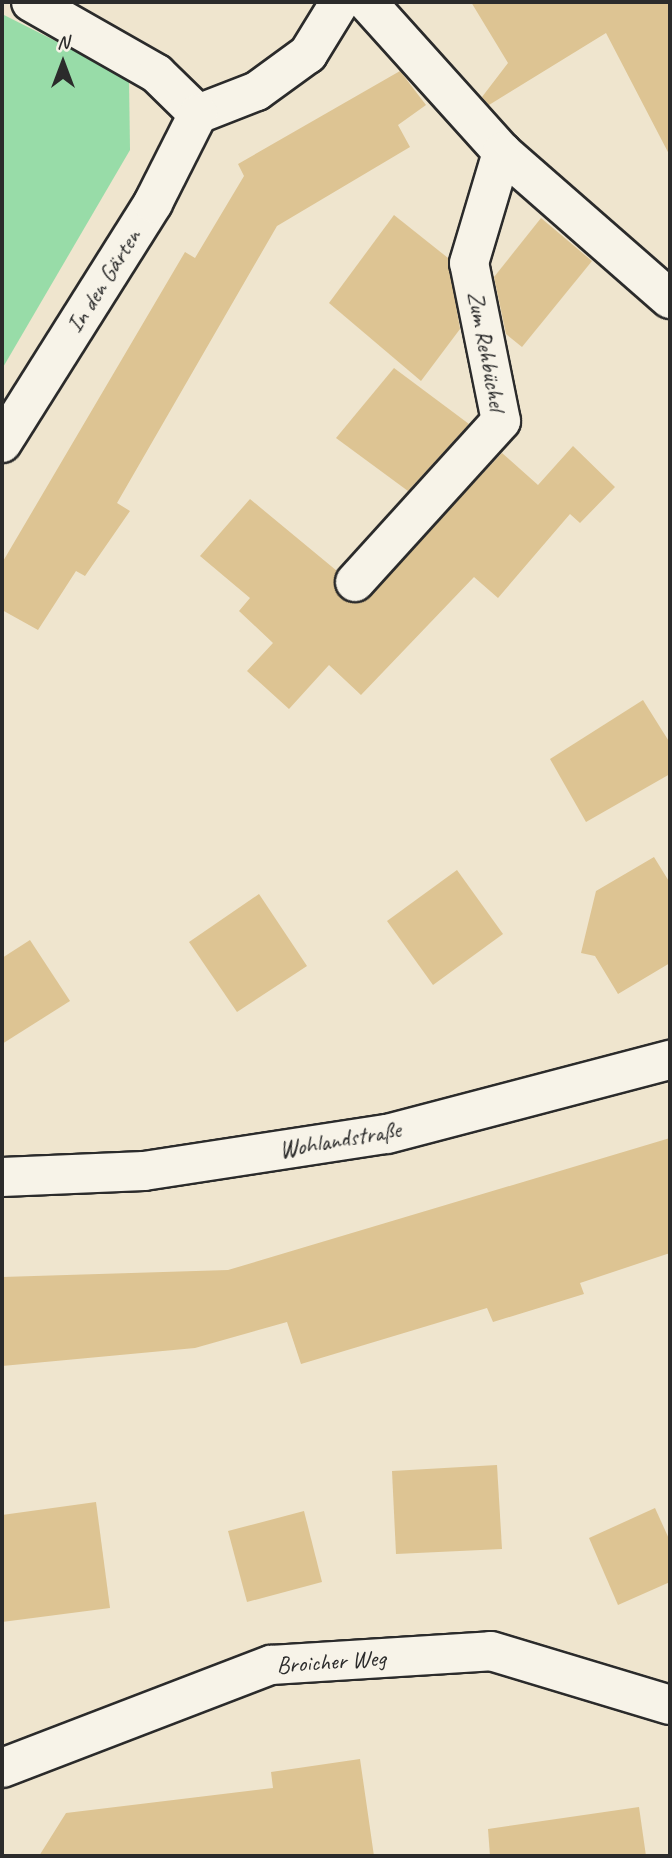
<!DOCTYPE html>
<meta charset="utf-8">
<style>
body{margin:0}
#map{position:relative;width:672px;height:1858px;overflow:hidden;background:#efe5ce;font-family:Caveat,sans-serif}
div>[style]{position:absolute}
.green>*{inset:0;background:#98dca8}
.building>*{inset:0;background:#ddc493}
.roads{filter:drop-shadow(2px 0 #2b2b2b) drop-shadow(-2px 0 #2b2b2b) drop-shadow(0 2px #2b2b2b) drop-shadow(0 -2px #2b2b2b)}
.minor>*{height:38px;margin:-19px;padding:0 19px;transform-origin:19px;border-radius:19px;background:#f7f3e8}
span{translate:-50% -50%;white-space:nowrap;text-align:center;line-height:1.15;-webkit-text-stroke:5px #f7f3e8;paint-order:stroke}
.street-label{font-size:24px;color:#2b2b2b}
.frame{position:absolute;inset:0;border:4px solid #2b2b2b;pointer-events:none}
.north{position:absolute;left:28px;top:28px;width:70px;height:70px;-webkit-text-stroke:5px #f7f3e8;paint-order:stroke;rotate:0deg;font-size:19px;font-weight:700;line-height:28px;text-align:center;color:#2b2b2b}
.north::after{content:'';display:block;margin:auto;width:24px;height:32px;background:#2b2b2b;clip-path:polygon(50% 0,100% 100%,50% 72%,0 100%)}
</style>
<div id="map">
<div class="green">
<div style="clip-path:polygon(2px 14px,129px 78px,130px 150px,2px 369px)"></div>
</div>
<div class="building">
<div style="clip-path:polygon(471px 2px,670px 2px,670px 156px,606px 33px,489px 105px,482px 97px,508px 63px)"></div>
<div style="clip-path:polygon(400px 71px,426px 105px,398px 125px,410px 147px,277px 226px,117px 503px,130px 511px,85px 576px,76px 571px,38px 630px,2px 610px,2px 563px,185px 252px,195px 258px,244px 176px,238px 164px)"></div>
<div style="clip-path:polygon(394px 215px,448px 258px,460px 329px,421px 381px,329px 303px)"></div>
<div style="clip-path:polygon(541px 218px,592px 261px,522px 347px,506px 334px,494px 277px)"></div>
<div style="clip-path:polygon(394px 368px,469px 424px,408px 491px,336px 438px)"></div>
<div style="clip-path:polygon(573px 446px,615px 487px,580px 523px,570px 514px,498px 598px,474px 577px,361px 695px,329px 665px,289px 709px,247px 671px,273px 643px,239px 611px,250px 598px,200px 556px,250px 499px,337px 571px,340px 598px,361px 603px,502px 453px,538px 485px)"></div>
<div style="clip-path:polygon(643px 700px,670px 743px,670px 774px,586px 822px,550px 759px)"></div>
<div style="clip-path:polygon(654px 857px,670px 883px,670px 963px,618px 994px,595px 956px,581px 953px,596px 891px)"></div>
<div style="clip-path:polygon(457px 870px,503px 934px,433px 985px,387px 921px)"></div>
<div style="clip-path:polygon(259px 894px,307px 966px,237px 1012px,189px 942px)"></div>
<div style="clip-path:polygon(30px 940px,70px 1001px,2px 1044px,2px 958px)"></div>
<div style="clip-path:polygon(670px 1138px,670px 1253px,580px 1283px,584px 1294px,493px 1322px,487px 1308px,301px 1364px,287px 1322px,195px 1348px,2px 1366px,2px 1277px,228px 1270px)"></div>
<div style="clip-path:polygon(497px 1465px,502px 1549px,396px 1554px,392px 1471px)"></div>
<div style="clip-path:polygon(96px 1502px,110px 1608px,2px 1622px,2px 1515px)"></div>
<div style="clip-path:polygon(655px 1508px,670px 1541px,670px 1582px,618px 1605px,589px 1538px)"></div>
<div style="clip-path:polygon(304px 1511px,322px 1582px,247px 1602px,228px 1531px)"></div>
<div style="clip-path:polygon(360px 1759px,374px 1856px,39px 1856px,66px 1813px,273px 1788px,271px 1772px)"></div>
<div style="clip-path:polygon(639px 1807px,646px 1856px,490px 1856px,488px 1829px)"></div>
</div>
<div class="roads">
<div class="minor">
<div style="left:31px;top:2px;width:145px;rotate:29.7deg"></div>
<div style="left:157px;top:74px;width:57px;rotate:44.3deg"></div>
<div style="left:367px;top:2px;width:202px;rotate:48deg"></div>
<div style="left:502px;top:152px;width:223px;rotate:41.2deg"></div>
<div style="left:198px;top:114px;width:63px;rotate:-21.3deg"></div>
<div style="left:257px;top:91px;width:63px;rotate:-36deg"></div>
<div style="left:308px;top:54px;width:61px;rotate:-58.4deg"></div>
<div style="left:2px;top:443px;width:284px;rotate:-57.8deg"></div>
<div style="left:153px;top:203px;width:100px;rotate:-63.2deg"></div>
<div style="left:355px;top:582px;width:217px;rotate:-47.8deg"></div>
<div style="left:501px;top:421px;width:161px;rotate:-101.4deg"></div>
<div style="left:469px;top:263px;width:116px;rotate:-73.4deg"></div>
<div style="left:2px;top:1177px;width:142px;rotate:-2.4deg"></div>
<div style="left:144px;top:1171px;width:246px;rotate:-8.7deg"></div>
<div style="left:387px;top:1134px;width:293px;rotate:-14.7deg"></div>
<div style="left:2px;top:1768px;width:288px;rotate:-21deg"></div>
<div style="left:271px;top:1665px;width:220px;rotate:-3.6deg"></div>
<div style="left:491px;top:1651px;width:187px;rotate:16.8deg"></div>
</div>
</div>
<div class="street-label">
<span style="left:104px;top:281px;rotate:-58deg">In den Gärten</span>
<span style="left:486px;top:351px;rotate:79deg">Zum Rehbüchel</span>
<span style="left:340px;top:1140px;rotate:-10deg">Wohlandstraße</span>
<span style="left:331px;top:1662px;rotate:-4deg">Broicher Weg</span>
</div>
<div class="frame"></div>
<div class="north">N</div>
</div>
